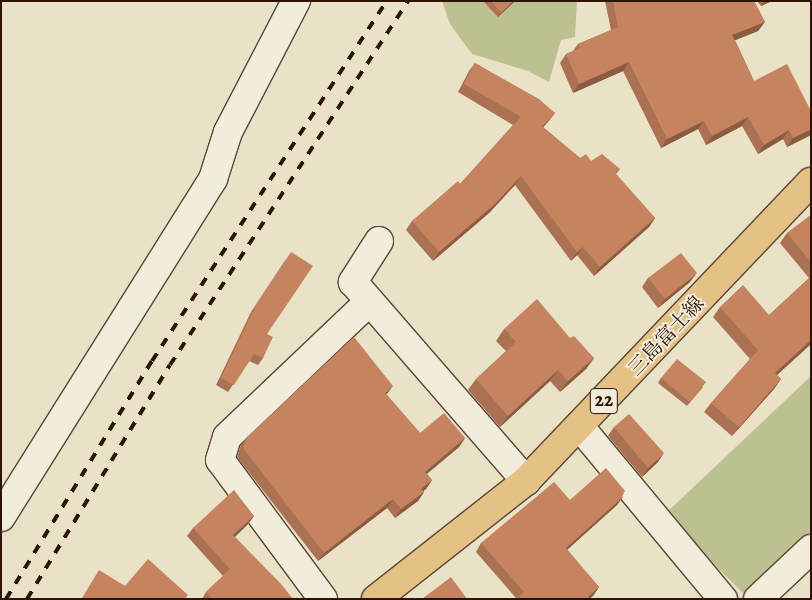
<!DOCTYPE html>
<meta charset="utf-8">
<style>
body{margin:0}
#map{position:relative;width:812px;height:600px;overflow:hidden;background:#e9e2c7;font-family:Alegreya,"Noto Serif JP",serif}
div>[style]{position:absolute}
.green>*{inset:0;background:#bdc191}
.roads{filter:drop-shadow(1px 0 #5c4637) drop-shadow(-1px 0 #5c4637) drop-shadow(0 1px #5c4637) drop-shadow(0 -1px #5c4637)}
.minor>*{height:28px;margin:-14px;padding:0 14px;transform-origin:14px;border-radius:14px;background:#f1ecdb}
.primary>*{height:28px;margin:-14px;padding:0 14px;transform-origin:14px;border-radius:14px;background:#e4c184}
.rail>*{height:4px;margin-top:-2px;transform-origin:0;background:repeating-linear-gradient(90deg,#2d1207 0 9px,transparent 0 18px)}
.wall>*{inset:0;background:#aa7153}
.shaded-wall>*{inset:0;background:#8b5c43}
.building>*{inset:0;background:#c68360}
span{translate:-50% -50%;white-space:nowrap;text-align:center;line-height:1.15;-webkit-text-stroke:4px #f1ecdb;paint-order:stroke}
.shield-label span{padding:1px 4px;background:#f1ecdb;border:1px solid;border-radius:4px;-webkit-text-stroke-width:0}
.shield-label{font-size:19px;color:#2d1207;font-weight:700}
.street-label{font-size:20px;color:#2d1207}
.frame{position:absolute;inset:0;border:2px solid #2d1207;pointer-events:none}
</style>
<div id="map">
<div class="green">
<div style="clip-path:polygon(442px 1px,577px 1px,575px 37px,561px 40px,549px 82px,528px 71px,472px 54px,450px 24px)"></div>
<div style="clip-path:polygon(811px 376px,811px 531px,743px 593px,664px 515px)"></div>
</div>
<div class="roads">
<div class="minor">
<div style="left:379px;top:241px;width:49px;rotate:122.4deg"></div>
<div style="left:353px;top:282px;width:264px;rotate:49deg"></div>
<div style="left:580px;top:427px;width:224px;rotate:50.3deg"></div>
<div style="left:1px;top:517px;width:399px;rotate:-57.9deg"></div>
<div style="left:213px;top:179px;width:49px;rotate:-72.3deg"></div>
<div style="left:228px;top:132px;width:148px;rotate:-62.6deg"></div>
<div style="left:323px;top:599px;width:173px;rotate:-126.5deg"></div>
<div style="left:220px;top:460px;width:24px;rotate:-73deg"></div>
<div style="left:227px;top:437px;width:196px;rotate:-43.6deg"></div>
<div style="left:758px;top:599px;width:73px;rotate:-43.3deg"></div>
</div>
<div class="primary">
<div style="left:376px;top:599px;width:191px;rotate:-38.2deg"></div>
<div style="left:526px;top:481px;width:413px;rotate:-46.4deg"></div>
</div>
</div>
<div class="rail">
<div style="left:6px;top:599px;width:279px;rotate:-58.5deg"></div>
<div style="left:152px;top:361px;width:430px;rotate:-56.9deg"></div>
<div style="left:27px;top:599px;width:274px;rotate:-58.6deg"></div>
<div style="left:170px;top:365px;width:435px;rotate:-56.8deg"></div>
</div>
<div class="wall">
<div style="clip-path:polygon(483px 1px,515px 1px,498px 17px)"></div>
<div style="clip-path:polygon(605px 1px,754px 1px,765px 22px,758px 31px,735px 40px,754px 81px,811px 135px,787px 147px,783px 139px,758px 154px,742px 126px,706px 145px,698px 129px,661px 148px,623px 71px,573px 93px,560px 63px,566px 54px,573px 51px,578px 44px,611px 30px)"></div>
<div style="clip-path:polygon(757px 1px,772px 1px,761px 6px)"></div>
<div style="clip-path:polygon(475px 63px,555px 113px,543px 127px,580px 158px,620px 169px,616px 174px,655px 218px,649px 227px,594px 276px,577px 255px,571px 261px,515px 185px,489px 213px,433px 261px,406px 230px,412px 221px,460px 184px,513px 125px,458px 92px,469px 71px)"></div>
<div style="clip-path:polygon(811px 215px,811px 344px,777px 375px,781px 379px,774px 389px,732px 436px,704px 412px,711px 403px,750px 359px,713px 317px,720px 307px,769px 315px,809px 278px,780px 243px,787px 233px)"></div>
<div style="clip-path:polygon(286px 259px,267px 334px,263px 358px,258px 365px,249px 361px,228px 392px,216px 385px,251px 312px)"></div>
<div style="clip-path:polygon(648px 278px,690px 282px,658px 308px,642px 287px)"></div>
<div style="clip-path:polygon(504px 329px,570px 338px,594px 358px,586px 369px,560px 392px,550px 381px,500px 427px,468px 390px,476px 379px,506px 351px,496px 341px)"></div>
<div style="clip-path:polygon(661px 378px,703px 387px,687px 406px,658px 383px)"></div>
<div style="clip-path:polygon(387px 395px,420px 433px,465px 438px,459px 447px,427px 474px,432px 480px,426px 489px,423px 491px,424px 492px,418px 501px,395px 518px,387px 508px,318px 561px,237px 457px,241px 445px,247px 437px)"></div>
<div style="clip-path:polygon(614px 427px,658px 462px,642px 477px,608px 436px)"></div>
<div style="clip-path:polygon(622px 496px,617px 505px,567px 550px,599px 587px,593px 596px,589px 599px,516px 598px,476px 552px,481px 543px,570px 500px)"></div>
<div style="clip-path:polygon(254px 516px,248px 524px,235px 537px,293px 599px,202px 599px,206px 592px,223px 576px,187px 536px,193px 528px)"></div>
</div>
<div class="shaded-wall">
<div style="clip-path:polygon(513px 1px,515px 1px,498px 17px,501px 13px)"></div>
<div style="clip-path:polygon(764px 1px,772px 1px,761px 6px)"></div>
<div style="clip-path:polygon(765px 22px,758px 31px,726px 44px,732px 35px)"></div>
<div style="clip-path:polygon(629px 62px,623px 71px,573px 93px,579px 84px)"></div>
<div style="clip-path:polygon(555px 113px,548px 122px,536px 135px,542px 127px)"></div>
<div style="clip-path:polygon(748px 117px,742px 126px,706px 145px,712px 136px)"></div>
<div style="clip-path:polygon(704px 121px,698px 129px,661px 148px,667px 139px)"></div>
<div style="clip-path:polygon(811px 129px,811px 135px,787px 147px,793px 138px)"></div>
<div style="clip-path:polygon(789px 130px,783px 139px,758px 154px,764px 145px)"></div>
<div style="clip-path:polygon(521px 176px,515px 185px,489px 213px,433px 261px,439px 252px)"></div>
<div style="clip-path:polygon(655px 218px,649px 227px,594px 276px,600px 267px)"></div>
<div style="clip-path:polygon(583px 247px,577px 255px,571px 261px,577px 252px)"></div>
<div style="clip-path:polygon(697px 273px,690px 282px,658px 308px,665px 299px)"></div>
<div style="clip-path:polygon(811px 340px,811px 344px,768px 383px,775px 373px)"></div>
<div style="clip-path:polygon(594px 358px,586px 369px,560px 392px,568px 381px)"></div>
<div style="clip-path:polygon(558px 370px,550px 381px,500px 427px,508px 416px)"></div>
<div style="clip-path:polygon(781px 379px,774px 389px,732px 436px,739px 427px)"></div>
<div style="clip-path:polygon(393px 386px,387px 394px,379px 402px,385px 393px)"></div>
<div style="clip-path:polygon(465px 438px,459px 447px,419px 480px,425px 472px)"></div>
<div style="clip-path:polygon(664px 453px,658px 462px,642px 477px,648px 468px)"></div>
<div style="clip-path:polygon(432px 480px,426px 489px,415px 498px,421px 489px)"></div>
<div style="clip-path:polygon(625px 491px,620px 499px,623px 497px,617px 505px,560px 556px,566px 548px)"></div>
<div style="clip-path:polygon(424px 492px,418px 501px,395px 518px,401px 509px)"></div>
<div style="clip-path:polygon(393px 499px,387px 508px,318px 561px,324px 553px)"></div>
<div style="clip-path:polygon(254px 516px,248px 524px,228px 543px,233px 535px)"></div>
<div style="clip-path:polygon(599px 587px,593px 596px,589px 599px,588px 597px)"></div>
</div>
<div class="building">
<div style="clip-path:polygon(491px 1px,513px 1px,501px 13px)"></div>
<div style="clip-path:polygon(613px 1px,754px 1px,765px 22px,732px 35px,754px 81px,787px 64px,811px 111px,811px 129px,793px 138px,789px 130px,764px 145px,748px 117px,712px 136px,704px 121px,667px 139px,629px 62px,579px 84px,566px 54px,580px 48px,578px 44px,618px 27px)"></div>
<div style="clip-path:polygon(475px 63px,539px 99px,555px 113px,542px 127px,580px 158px,586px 154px,591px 161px,602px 154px,620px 169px,615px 173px,655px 218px,600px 267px,583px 247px,577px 252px,521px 176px,495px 204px,439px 252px,412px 221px,458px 181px,460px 184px,521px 117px,464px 84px)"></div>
<div style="clip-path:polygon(811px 215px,811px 262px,787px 233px)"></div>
<div style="clip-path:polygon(291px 252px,313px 266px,267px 334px,273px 337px,263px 358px,254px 354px,234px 385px,221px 378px,256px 305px)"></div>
<div style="clip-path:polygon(681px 253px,697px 273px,665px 299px,648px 278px)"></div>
<div style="clip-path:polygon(811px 277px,811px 340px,775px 373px,781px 379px,739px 427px,711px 403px,758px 350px,720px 307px,743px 285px,769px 315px)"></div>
<div style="clip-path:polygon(537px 299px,570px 338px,574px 336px,594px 358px,568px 381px,558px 370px,508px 416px,476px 379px,516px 342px,504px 329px)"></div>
<div style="clip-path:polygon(354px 337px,393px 386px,385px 393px,420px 433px,444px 413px,465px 438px,425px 472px,432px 480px,421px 489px,424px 492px,401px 509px,393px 499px,324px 553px,243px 448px,247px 437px)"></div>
<div style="clip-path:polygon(677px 359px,706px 382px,690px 402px,661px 378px)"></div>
<div style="clip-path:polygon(629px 414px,664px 453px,648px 468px,614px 427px)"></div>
<div style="clip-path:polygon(606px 468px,625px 491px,621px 495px,623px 497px,566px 548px,599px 587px,588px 597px,589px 599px,515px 599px,524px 592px,481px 543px,554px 482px,570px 500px)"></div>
<div style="clip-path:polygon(234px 490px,254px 516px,233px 535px,281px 584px,293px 599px,212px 599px,206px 592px,230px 569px,193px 528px)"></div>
<div style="clip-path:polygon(148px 559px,188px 595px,185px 599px,82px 598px,99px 570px,125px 586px)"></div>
<div style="clip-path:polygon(451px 577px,467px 599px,422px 599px)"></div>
</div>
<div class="shield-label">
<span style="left:604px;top:401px">22</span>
</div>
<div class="street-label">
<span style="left:666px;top:336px;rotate:-47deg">三島富士線</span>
</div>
<div class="frame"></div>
</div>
